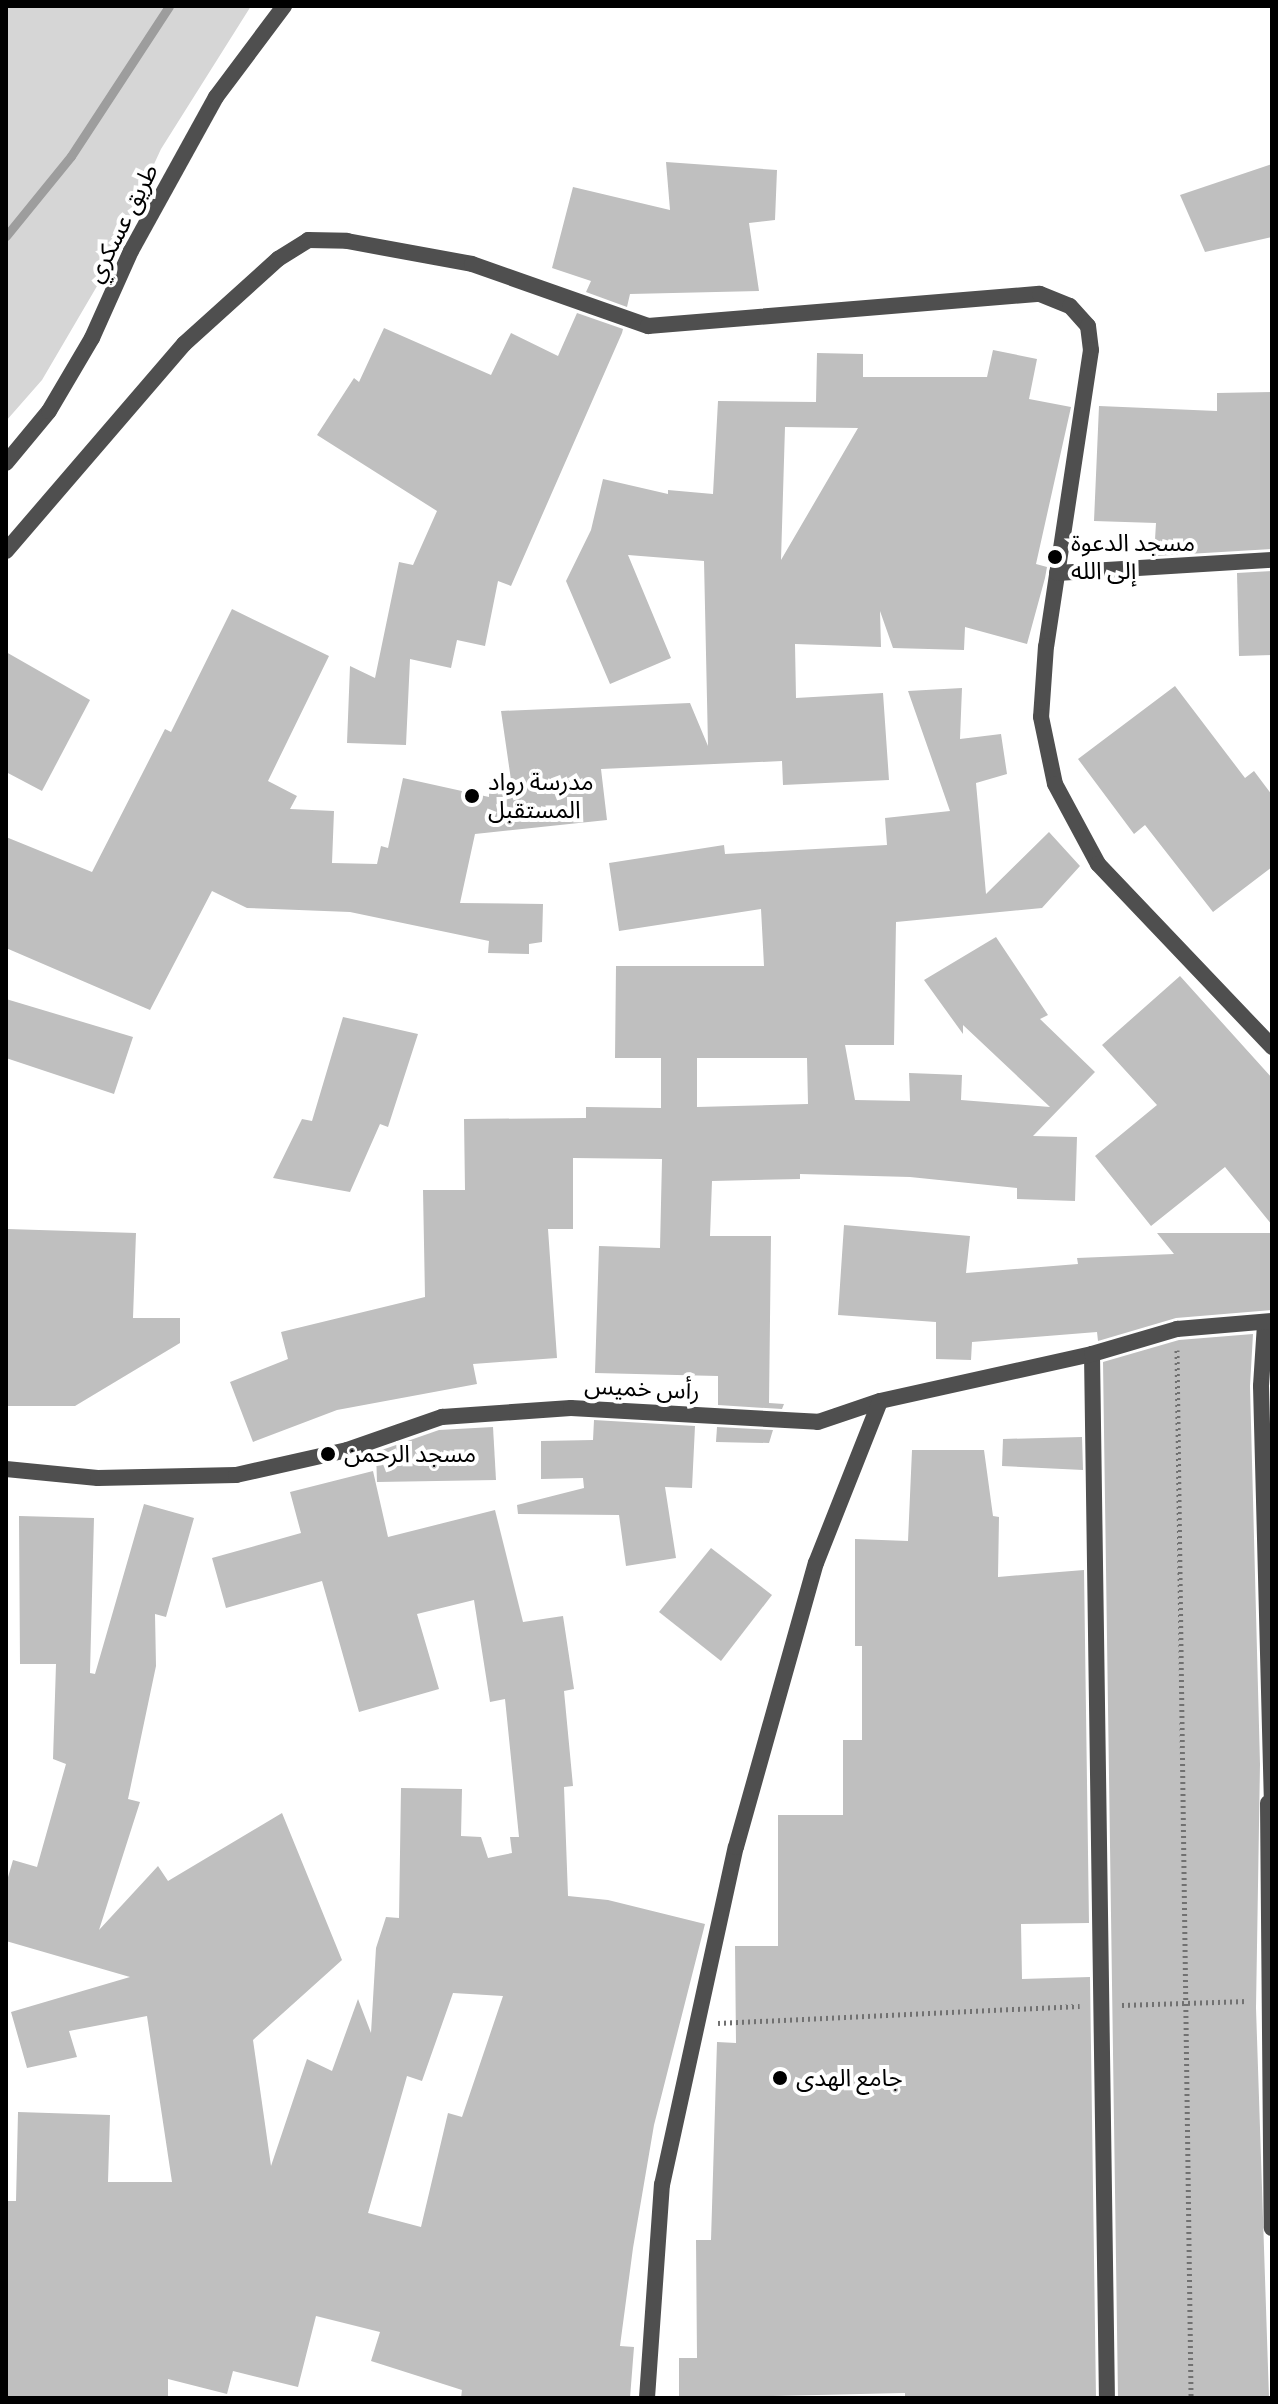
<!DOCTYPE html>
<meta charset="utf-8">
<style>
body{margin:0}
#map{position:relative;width:1278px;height:2404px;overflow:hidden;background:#fff;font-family:"PT Sans Narrow","Noto Sans Arabic",sans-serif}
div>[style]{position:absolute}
.green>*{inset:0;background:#d6d6d6}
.stream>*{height:9px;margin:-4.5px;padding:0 4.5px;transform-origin:4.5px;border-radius:4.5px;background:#9d9d9d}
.building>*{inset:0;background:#bfbfbf}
.path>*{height:5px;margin-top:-2.5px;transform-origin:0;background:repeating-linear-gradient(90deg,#717171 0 2px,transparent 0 6px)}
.service>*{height:16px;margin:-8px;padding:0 8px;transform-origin:8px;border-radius:8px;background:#4f4f4f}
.minor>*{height:16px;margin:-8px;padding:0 8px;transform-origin:8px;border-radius:8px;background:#4f4f4f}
.dots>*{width:22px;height:22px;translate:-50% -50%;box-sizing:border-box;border:4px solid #fff;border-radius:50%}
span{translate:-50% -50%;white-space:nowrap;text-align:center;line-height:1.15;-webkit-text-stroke:8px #fff;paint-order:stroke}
.street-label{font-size:24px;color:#000}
.poi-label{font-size:24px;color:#000}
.left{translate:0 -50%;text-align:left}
.frame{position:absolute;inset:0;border:8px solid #000;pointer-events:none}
</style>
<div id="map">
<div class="green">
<div style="clip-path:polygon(6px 6px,251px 6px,161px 149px,100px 281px,42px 380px,6px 421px)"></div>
</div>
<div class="stream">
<div style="left:6px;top:236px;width:103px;rotate:-50.9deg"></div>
<div style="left:71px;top:156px;width:179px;rotate:-56.8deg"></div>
</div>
<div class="building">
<div style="clip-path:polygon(666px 162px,777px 170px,775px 220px,749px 223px,759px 291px,630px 294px,627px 307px,586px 292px,591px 281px,552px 268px,573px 187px,670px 210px)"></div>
<div style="clip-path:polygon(1272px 164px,1272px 237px,1205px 252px,1180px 195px)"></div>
<div style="clip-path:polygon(577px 313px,623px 329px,622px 333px,511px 586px,498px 581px,485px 646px,457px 640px,451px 668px,410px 659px,406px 745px,347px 743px,350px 666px,375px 678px,399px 562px,413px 565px,437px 511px,317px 435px,354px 378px,359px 382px,384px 328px,491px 375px,511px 333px,558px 356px)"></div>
<div style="clip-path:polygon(evenodd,993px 350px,1037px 359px,1029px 399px,1071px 407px,1036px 564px,1047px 567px,1045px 578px,1027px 644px,965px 627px,964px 650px,893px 648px,880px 611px,881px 647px,795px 644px,796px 698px,883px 693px,889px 780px,783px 785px,782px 761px,601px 769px,607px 820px,475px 834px,460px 903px,543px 904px,542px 942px,529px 944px,529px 954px,488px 953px,489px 941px,350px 912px,247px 908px,212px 891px,150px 1010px,6px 948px,6px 837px,92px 872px,165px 729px,171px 732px,232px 609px,329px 656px,268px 781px,297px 796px,290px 809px,334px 811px,332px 863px,377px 864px,381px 846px,388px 848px,403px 778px,489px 797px,489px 782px,511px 780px,501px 711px,690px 703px,708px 746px,704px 561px,628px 555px,671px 658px,610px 684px,566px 581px,591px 530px,603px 479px,668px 494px,668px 490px,713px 494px,718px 401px,816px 402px,817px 353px,863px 354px,863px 377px,987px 377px,993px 350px,785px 427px,858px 428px,781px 560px,785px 427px)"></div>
<div style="clip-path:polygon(1272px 392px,1272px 549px,1154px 556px,1156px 523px,1094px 521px,1099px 406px,1217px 411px,1217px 393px)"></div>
<div style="clip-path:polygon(1272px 571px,1272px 655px,1239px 656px,1237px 573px)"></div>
<div style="clip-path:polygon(6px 652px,90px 700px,42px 791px,6px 772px)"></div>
<div style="clip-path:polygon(1175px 686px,1245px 778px,1254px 771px,1272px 795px,1272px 867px,1213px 912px,1145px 825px,1134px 834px,1078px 759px)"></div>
<div style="clip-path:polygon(evenodd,962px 688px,960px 739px,1001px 734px,1007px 774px,976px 783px,986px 894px,1049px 832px,1080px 866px,1042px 908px,896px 922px,894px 1045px,845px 1045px,855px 1100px,910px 1101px,909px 1073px,962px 1075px,961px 1100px,1050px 1107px,963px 1025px,963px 1034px,924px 980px,996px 937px,1048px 1015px,1040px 1019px,1095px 1072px,1033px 1136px,1077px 1137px,1075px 1201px,1017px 1199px,1017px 1188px,910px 1177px,800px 1174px,800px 1179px,712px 1181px,710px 1236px,771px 1236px,769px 1403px,784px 1404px,782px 1409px,718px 1405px,718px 1376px,595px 1373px,599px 1246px,660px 1248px,662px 1159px,573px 1158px,573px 1229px,548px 1229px,557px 1358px,473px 1364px,477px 1384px,337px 1410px,253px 1442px,230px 1382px,288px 1359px,281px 1332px,425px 1297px,423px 1190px,465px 1190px,464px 1119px,586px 1118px,586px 1107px,661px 1108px,661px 1058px,615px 1058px,616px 966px,764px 966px,761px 909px,619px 931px,609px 863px,724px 845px,725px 854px,887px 845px,885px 818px,950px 811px,908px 691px,962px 688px,697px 1058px,807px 1058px,808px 1104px,697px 1107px,697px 1058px)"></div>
<div style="clip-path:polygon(1180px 976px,1272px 1078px,1272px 1225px,1225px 1167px,1151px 1226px,1095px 1156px,1157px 1105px,1102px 1045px)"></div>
<div style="clip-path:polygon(6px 999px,133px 1037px,114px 1094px,6px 1058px)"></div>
<div style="clip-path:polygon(343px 1017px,418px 1034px,388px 1127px,380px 1124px,350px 1192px,273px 1178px,302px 1119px,312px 1121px)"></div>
<div style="clip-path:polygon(844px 1225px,970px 1236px,966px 1273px,1078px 1264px,1077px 1258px,1174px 1254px,1157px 1233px,1272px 1233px,1272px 1310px,1176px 1318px,1098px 1341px,1097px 1332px,972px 1342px,971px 1360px,936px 1359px,936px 1322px,838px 1315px)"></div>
<div style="clip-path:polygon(7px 1229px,136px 1233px,133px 1318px,180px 1318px,180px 1343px,75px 1406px,6px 1406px)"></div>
<div style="clip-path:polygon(1253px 1334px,1250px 1386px,1260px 1764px,1256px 2008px,1269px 2398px,1118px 2398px,1103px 1362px,1179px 1340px)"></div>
<div style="clip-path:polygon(594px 1420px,695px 1426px,692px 1488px,665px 1487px,676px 1558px,626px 1566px,619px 1515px,518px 1514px,517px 1505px,584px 1488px,583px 1478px,541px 1479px,541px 1441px,593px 1440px)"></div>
<div style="clip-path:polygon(493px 1427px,496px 1480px,377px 1482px,376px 1452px,439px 1430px)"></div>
<div style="clip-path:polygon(717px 1427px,773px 1430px,769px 1443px,716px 1442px)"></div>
<div style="clip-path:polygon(1082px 1437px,1083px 1470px,1002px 1466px,1003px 1439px)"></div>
<div style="clip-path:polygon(912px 1450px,984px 1450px,993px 1516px,999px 1517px,998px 1577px,1084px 1570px,1089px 1923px,1021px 1924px,1022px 1979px,1090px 1977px,1096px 2398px,905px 2398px,905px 2393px,679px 2398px,679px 2358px,697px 2358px,696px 2240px,711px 2240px,717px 2042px,736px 2043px,735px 1946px,778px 1946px,778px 1815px,843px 1815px,843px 1740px,862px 1740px,862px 1646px,855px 1646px,855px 1539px,908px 1541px)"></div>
<div style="clip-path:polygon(evenodd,373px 1471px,388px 1537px,495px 1510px,523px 1622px,563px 1616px,574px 1689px,564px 1691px,573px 1786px,564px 1787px,568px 1896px,608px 1900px,705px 1924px,654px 2125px,633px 2248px,620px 2346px,634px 2347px,630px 2398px,461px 2398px,462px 2390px,371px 2361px,380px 2332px,316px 2316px,298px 2387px,233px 2371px,227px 2394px,168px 2379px,168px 2398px,6px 2397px,6px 2201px,16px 2201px,18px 2112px,110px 2115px,108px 2182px,172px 2182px,147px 2016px,69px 2031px,77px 2057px,27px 2068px,11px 2012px,130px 1977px,6px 1941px,6px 1884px,13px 1860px,37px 1867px,66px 1764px,53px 1759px,56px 1664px,20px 1664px,19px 1516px,94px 1518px,90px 1673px,95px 1674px,144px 1504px,194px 1518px,166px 1617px,155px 1614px,156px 1666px,128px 1799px,140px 1802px,99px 1930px,158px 1866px,168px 1881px,282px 1813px,342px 1960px,253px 2040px,271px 2166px,307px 2059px,332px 2071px,358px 1999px,371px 2033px,376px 1948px,386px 1917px,399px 1918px,401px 1788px,462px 1789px,461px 1836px,481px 1837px,488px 1858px,512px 1853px,510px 1837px,519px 1837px,505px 1699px,490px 1702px,474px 1600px,417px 1614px,439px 1689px,359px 1712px,322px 1581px,226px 1608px,212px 1558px,301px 1533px,290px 1492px,373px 1471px,453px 1993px,503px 1996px,462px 2117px,448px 2113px,421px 2227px,368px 2213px,407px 2076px,422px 2081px,453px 1993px)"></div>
<div style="clip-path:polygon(711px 1548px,772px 1595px,721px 1661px,659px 1612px)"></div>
</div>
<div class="path">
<div style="left:1177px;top:1350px;width:1048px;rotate:89.23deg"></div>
<div style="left:1122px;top:2005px;width:126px;rotate:-1.8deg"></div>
<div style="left:718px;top:2023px;width:362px;rotate:-2.7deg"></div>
</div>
<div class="service">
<div style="left:6px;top:463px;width:67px;rotate:-50.4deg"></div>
<div style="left:49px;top:411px;width:85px;rotate:-59.5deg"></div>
<div style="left:92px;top:338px;width:95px;rotate:-65.9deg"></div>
<div style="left:131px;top:251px;width:176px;rotate:-61.1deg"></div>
<div style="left:216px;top:97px;width:114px;rotate:-53.2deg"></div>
</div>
<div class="minor">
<div style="left:6px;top:551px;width:273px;rotate:-49.3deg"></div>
<div style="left:184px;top:344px;width:127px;rotate:-42.1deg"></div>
<div style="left:278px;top:259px;width:36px;rotate:-32deg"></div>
<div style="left:308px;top:240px;width:39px;rotate:1deg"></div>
<div style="left:347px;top:241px;width:127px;rotate:10.4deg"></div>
<div style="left:472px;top:264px;width:187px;rotate:19.4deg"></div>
<div style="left:648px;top:326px;width:393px;rotate:-4.7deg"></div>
<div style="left:1040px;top:294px;width:32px;rotate:22deg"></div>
<div style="left:1070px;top:306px;width:27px;rotate:48deg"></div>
<div style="left:1088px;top:326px;width:24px;rotate:83deg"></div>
<div style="left:1091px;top:350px;width:299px;rotate:98.6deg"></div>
<div style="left:1046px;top:646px;width:71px;rotate:94deg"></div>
<div style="left:1041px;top:717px;width:68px;rotate:78.2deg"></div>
<div style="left:1055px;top:784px;width:91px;rotate:61.7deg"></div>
<div style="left:1098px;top:864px;width:253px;rotate:46.4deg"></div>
<div style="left:1057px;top:573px;width:215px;rotate:-3.5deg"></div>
<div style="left:1265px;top:1324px;width:62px;rotate:93.7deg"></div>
<div style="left:1261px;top:1386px;width:420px;rotate:88.5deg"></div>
<div style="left:1092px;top:1354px;width:1044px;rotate:89.18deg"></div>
<div style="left:6px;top:1469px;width:92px;rotate:5.6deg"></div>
<div style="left:98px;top:1478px;width:138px;rotate:-1.2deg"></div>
<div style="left:236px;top:1475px;width:114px;rotate:-12.7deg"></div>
<div style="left:347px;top:1450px;width:101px;rotate:-19.2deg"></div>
<div style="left:442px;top:1417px;width:129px;rotate:-4deg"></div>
<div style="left:571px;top:1408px;width:247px;rotate:3.2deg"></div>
<div style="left:818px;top:1422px;width:65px;rotate:-18.7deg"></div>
<div style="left:880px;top:1401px;width:217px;rotate:-12.5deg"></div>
<div style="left:1092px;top:1354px;width:89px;rotate:-16.4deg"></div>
<div style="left:1177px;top:1329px;width:95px;rotate:-4.8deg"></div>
<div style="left:1268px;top:1803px;width:425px;rotate:89.5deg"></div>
<div style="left:647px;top:2398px;width:214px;rotate:-86deg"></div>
<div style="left:662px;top:2185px;width:346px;rotate:-77.7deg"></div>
<div style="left:736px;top:1847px;width:295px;rotate:-74.3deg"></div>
<div style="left:816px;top:1563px;width:174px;rotate:-68.4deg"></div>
</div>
<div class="dots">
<div style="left:1055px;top:557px;background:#000"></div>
<div style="left:472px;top:796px;background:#000"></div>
<div style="left:328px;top:1454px;background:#000"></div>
<div style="left:780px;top:2078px;background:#000"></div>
</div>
<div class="street-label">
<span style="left:122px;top:223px;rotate:-63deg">طريق عسكري</span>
<span style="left:642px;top:1388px;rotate:3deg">رأس خميس</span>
</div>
<div class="poi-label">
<span class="left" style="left:1071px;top:557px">مسجد الدعوة<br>إلى الله</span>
<span class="left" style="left:488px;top:796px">مدرسة رواد<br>المستقبل</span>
<span class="left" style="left:344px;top:1454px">مسجد الرحمن</span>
<span class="left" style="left:796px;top:2078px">جامع الهدى</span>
</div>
<div class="frame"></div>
</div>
